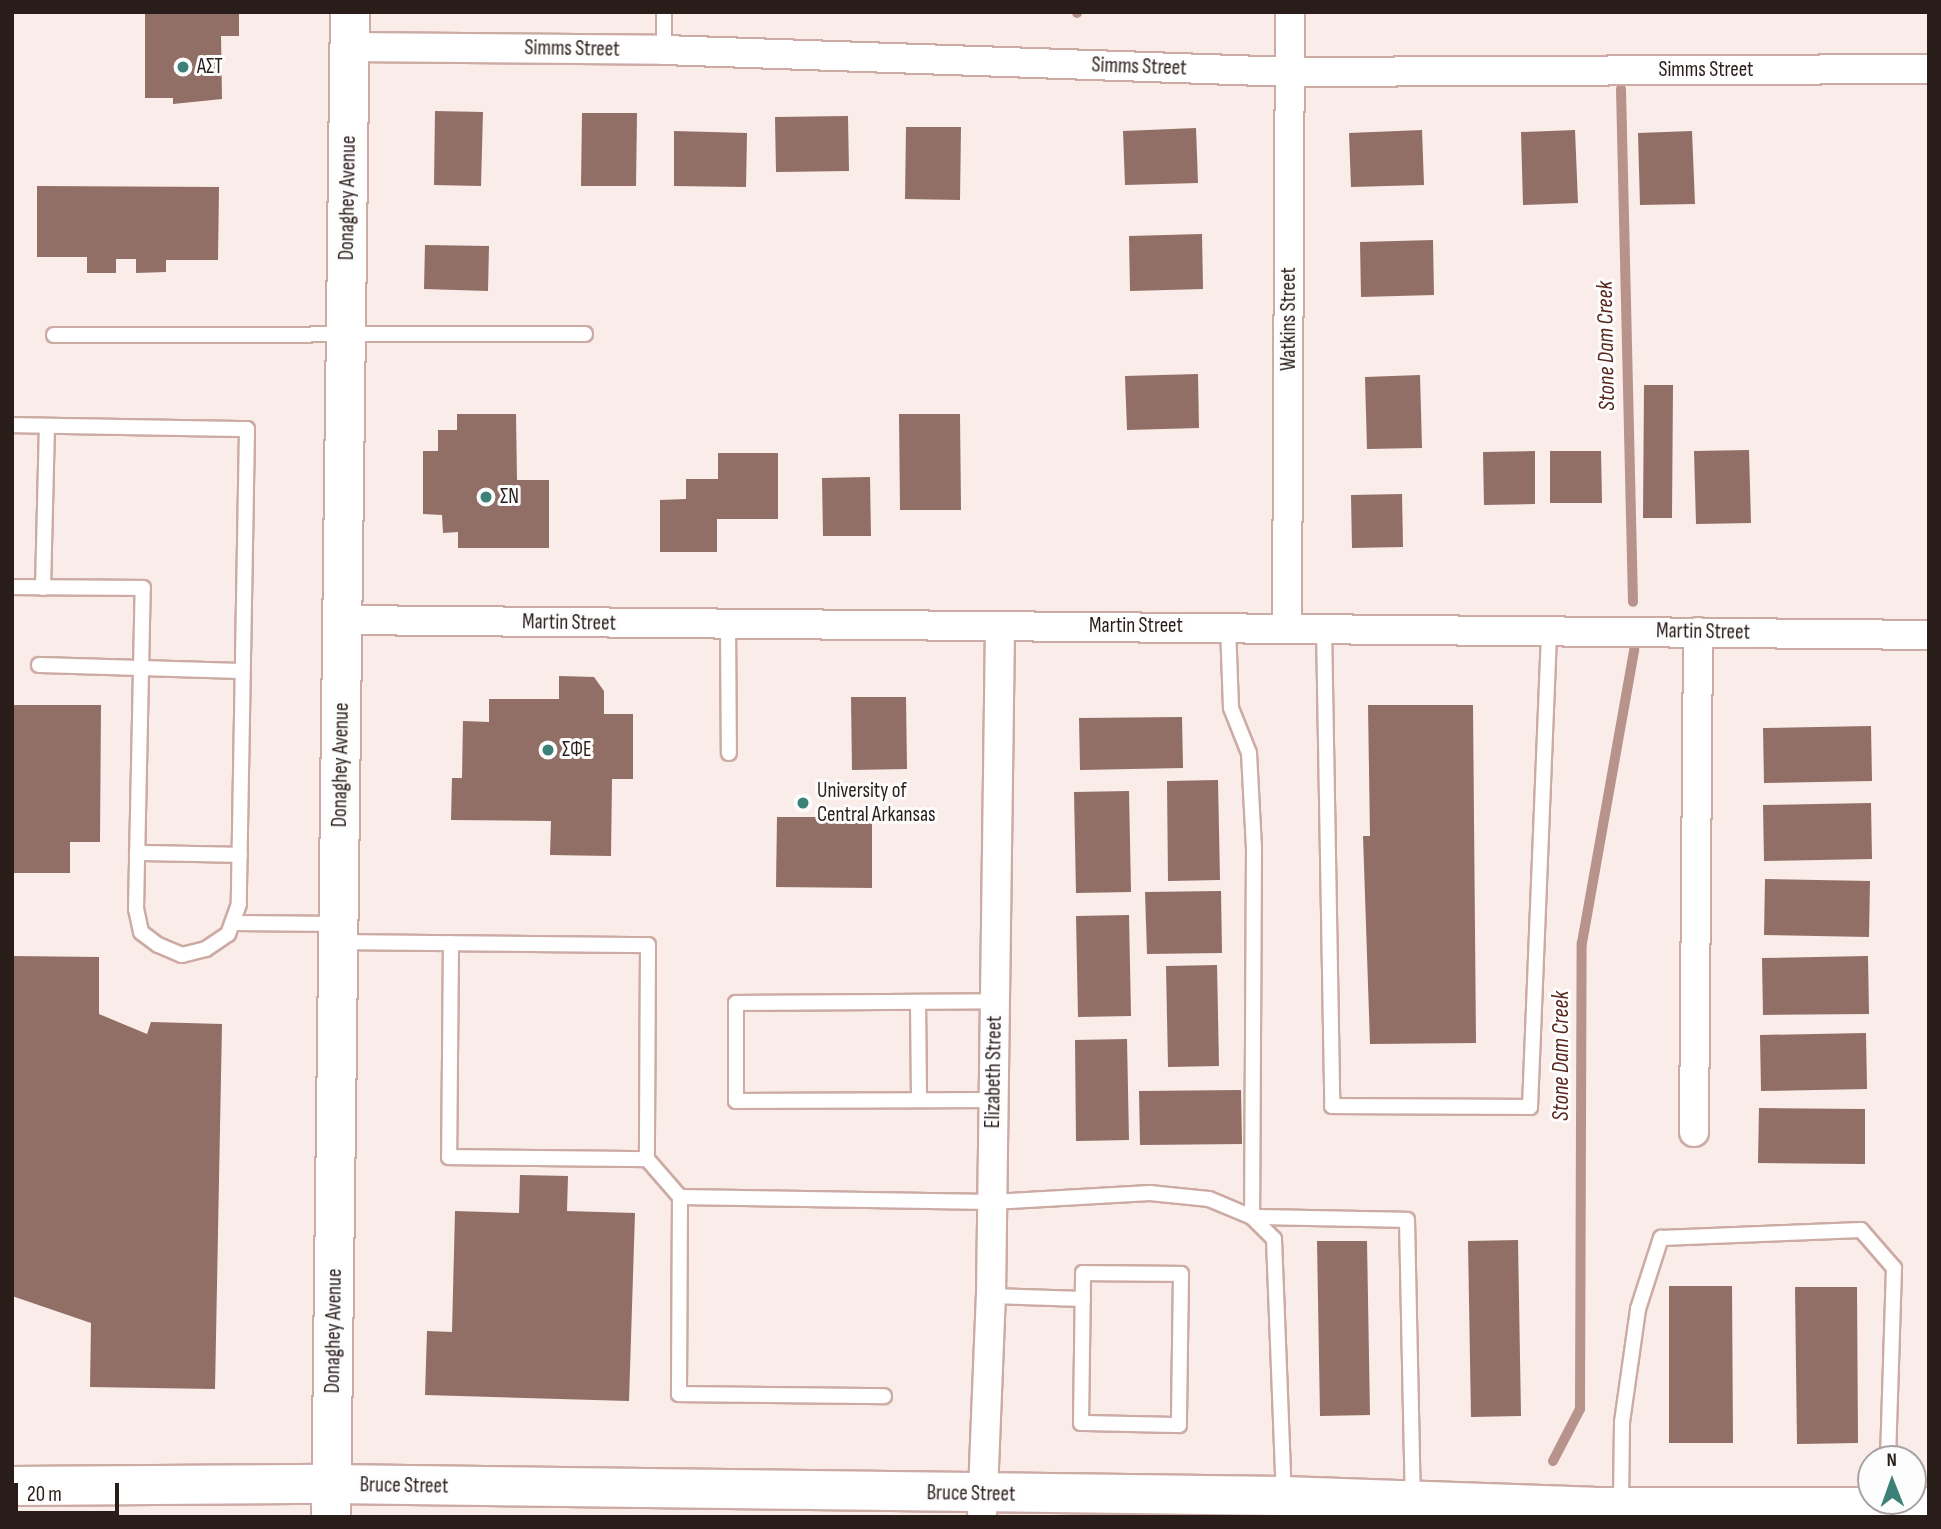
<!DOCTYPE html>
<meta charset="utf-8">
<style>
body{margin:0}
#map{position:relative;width:1941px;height:1529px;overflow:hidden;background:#faece9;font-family:"Sofia Sans Condensed",sans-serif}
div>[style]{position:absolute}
.stream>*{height:10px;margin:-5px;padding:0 5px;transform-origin:5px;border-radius:5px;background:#b7938b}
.building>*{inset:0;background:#916f67}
.roads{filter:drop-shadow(2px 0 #ccaba4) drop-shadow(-2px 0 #ccaba4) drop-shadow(0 2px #ccaba4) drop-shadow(0 -2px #ccaba4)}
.lane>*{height:14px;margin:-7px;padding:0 7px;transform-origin:7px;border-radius:7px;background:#fff}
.street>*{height:28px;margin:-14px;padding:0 14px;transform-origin:14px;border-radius:14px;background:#fff}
.secondary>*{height:38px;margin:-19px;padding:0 19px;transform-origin:19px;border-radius:19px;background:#fff}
.dots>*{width:19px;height:19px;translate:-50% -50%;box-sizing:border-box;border:4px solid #fdfdfd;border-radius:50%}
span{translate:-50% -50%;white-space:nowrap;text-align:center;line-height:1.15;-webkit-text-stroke:6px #fdfdfd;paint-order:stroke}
.street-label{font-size:21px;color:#291d1a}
.poi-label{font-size:21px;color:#291d1a}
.left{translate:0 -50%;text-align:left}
.water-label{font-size:23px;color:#57261c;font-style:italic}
.frame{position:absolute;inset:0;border:14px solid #291d1a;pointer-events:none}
.north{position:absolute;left:1857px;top:1445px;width:70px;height:70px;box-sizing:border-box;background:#fdfdfd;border:2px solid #a8a3a2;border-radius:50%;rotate:359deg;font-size:19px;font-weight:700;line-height:28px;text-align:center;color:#291d1a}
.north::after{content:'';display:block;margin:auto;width:24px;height:32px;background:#3c8177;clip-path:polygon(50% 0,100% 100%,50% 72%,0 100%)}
.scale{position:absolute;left:14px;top:1483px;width:105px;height:32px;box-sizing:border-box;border:4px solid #291d1a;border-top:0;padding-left:9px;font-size:21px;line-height:24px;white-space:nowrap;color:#291d1a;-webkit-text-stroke:5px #fdfdfd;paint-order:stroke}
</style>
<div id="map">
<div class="stream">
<div style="left:1077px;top:12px;width:1px;rotate:90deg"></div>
<div style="left:1621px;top:89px;width:513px;rotate:88.66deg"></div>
<div style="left:1553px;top:1461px;width:59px;rotate:-62.6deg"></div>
<div style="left:1580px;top:1409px;width:466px;rotate:-89.8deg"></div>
<div style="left:1582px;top:943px;width:298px;rotate:-79.9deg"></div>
</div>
<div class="building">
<div style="clip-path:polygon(145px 12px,239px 12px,239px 36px,221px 36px,222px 99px,173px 104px,173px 98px,145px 98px)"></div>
<div style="clip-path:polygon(435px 111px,483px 112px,481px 186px,434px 185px)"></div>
<div style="clip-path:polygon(582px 113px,637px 113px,636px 186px,581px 186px)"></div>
<div style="clip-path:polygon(848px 116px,849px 171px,776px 172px,775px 117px)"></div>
<div style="clip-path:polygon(906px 127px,961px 127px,960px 200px,905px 199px)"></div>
<div style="clip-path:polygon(1196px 128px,1198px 183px,1125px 185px,1123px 131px)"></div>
<div style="clip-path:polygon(1422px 130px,1424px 185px,1351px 187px,1349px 133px)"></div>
<div style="clip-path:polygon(1575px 130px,1578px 203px,1523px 205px,1521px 132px)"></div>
<div style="clip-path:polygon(674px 131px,747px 133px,746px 187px,674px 186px)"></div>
<div style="clip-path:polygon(1692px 131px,1695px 204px,1640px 205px,1638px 133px)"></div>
<div style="clip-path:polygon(37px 186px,219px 187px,218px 260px,166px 260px,166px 272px,136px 273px,136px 259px,116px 259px,116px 273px,87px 273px,87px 257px,37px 257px)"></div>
<div style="clip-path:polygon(1202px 234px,1203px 289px,1130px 291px,1129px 236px)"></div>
<div style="clip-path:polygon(1433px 240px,1434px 295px,1361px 297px,1360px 242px)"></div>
<div style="clip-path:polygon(425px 245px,489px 246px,488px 291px,424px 289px)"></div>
<div style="clip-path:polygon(1198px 374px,1199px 428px,1127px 430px,1125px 376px)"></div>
<div style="clip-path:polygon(1420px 375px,1422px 448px,1367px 449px,1365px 377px)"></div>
<div style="clip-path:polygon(1644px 385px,1673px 385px,1672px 518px,1643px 518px)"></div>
<div style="clip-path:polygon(457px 414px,516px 414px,517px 480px,549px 480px,549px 548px,458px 548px,458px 532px,443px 533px,442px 515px,423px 514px,423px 451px,438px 451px,438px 430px,457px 430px)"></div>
<div style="clip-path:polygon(899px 414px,960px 414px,961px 510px,900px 510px)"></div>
<div style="clip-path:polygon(1749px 450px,1751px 523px,1696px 524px,1694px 451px)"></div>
<div style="clip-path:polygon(1535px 451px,1535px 504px,1484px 505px,1483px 452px)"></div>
<div style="clip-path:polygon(1550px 451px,1601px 451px,1602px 503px,1550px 503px)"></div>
<div style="clip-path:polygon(718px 453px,778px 453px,778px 519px,717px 519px,717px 552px,660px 552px,660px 500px,686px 499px,686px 479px,718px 479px)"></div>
<div style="clip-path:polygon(870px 477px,871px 536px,823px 536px,822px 478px)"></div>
<div style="clip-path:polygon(1402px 494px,1403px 547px,1352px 548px,1351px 495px)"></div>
<div style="clip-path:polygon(559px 676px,594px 677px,604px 691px,604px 714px,633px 714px,633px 779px,612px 779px,611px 856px,550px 855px,551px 821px,451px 820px,452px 778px,462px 778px,463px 721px,489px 722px,489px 699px,559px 699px)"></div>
<div style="clip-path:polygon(851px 697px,906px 697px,907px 769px,852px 770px)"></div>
<div style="clip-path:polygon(12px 705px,101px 705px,100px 842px,70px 842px,70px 873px,12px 873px)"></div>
<div style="clip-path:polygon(1368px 705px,1473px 705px,1476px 1043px,1370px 1044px,1363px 836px,1370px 836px)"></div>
<div style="clip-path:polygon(1182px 717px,1183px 768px,1080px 770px,1079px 718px)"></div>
<div style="clip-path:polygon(1871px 726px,1872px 781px,1764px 783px,1763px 728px)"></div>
<div style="clip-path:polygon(1218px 780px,1220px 880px,1168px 881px,1167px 781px)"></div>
<div style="clip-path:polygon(1129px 791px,1131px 892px,1076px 893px,1074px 792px)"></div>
<div style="clip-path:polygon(1871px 803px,1872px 859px,1764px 861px,1763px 805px)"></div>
<div style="clip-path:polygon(777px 817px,872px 817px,872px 888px,776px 887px)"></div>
<div style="clip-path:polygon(1765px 879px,1870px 881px,1869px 937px,1764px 935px)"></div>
<div style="clip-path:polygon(1221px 891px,1222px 953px,1147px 954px,1145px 892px)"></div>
<div style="clip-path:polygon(1129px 915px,1131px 1016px,1078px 1017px,1076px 916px)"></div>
<div style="clip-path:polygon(12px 956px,99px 957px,99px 1014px,147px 1034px,151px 1022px,222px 1024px,215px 1389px,90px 1387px,91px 1323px,12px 1296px)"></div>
<div style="clip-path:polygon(1868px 956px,1869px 1014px,1763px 1015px,1762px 958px)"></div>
<div style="clip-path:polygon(1217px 965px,1219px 1066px,1168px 1067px,1166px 966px)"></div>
<div style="clip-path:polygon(1866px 1033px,1867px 1089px,1761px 1091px,1760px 1035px)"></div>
<div style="clip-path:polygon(1127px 1039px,1129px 1140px,1076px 1141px,1075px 1040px)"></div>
<div style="clip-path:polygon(1241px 1090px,1242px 1144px,1140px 1145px,1139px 1091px)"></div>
<div style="clip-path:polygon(1759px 1108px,1865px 1109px,1865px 1164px,1758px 1163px)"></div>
<div style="clip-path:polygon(520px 1175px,568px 1176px,567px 1211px,635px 1213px,629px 1401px,425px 1395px,427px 1331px,452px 1332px,455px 1211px,519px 1213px)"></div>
<div style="clip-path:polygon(1518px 1240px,1521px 1416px,1471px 1417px,1468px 1241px)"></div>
<div style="clip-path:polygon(1317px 1241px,1367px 1241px,1370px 1415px,1320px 1416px)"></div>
<div style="clip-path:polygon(1669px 1286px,1732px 1286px,1733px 1443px,1669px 1443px)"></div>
<div style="clip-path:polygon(1795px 1287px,1857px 1287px,1858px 1443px,1797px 1444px)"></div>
</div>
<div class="roads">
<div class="lane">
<div style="left:664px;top:50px;width:38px;rotate:-90deg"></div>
<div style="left:54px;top:335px;width:531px;rotate:-0.11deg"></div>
<div style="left:12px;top:425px;width:235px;rotate:1deg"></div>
<div style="left:247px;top:429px;width:475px;rotate:91deg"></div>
<div style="left:239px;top:904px;width:32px;rotate:110deg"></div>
<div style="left:228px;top:934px;width:27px;rotate:146deg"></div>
<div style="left:206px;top:949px;width:25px;rotate:166deg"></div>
<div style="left:182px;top:955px;width:26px;rotate:-157deg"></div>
<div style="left:158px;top:945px;width:21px;rotate:-143deg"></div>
<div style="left:141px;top:932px;width:24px;rotate:-102deg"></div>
<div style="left:136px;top:909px;width:321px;rotate:-88.8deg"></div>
<div style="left:143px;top:588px;width:131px;rotate:-179.6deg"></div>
<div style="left:43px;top:588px;width:161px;rotate:-88.6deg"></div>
<div style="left:728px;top:625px;width:128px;rotate:89.6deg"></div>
<div style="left:1228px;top:626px;width:82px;rotate:87.9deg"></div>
<div style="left:1231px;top:708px;width:48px;rotate:68.2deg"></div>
<div style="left:1249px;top:753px;width:95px;rotate:87deg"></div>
<div style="left:1254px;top:848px;width:369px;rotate:90.3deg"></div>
<div style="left:1252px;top:1217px;width:155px;rotate:1.1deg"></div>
<div style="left:1407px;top:1220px;width:279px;rotate:88.8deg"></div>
<div style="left:1324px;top:627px;width:479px;rotate:89deg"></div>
<div style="left:1332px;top:1106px;width:198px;rotate:0.3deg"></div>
<div style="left:1530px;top:1107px;width:477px;rotate:-87.7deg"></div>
<div style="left:39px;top:665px;width:203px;rotate:1.7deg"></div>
<div style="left:137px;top:853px;width:103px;rotate:1.1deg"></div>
<div style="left:235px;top:923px;width:103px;rotate:0.6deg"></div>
<div style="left:340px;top:942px;width:308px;rotate:0.6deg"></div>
<div style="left:648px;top:945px;width:214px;rotate:90.3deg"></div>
<div style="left:647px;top:1159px;width:50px;rotate:49deg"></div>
<div style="left:680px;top:1197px;width:197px;rotate:90.3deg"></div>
<div style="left:679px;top:1394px;width:205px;rotate:0.6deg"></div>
<div style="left:451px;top:943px;width:214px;rotate:90.5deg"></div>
<div style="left:449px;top:1157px;width:198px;rotate:0.6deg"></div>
<div style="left:918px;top:1002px;width:98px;rotate:89.4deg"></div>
<div style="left:994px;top:1100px;width:258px;rotate:179.8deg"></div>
<div style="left:736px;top:1101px;width:98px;rotate:-90deg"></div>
<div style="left:736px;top:1003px;width:259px;rotate:-0.4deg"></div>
<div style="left:680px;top:1197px;width:312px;rotate:0.9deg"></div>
<div style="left:992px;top:1202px;width:158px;rotate:-3.3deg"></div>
<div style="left:1150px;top:1193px;width:59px;rotate:5.8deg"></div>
<div style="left:1209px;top:1199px;width:47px;rotate:22.7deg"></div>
<div style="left:1252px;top:1217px;width:31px;rotate:45deg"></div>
<div style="left:1274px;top:1239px;width:256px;rotate:87.8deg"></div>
<div style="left:1083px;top:1273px;width:98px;rotate:0.6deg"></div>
<div style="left:1181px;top:1274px;width:151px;rotate:90.8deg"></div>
<div style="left:1179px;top:1425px;width:98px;rotate:-178.8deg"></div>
<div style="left:1081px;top:1423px;width:150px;rotate:-89.2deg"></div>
<div style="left:991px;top:1296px;width:92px;rotate:1.9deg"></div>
<div style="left:1621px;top:1505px;width:83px;rotate:-89.3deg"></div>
<div style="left:1622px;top:1422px;width:114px;rotate:-81.9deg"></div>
<div style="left:1638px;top:1309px;width:75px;rotate:-72.1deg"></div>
<div style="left:1661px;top:1238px;width:200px;rotate:-2.3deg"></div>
<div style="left:1861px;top:1230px;width:50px;rotate:49deg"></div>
<div style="left:1894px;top:1268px;width:191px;rotate:91.8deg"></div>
</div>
<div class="street">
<div style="left:350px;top:47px;width:314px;rotate:0.5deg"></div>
<div style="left:664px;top:50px;width:626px;rotate:2.01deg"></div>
<div style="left:1290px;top:72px;width:639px;rotate:-0.27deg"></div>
<div style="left:343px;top:620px;width:1586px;rotate:0.54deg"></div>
<div style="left:1287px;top:627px;width:615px;rotate:-89.72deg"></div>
<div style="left:1694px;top:1132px;width:500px;rotate:-89.54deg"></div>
<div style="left:982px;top:1517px;width:221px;rotate:-87.7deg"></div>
<div style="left:991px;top:1296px;width:670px;rotate:-89.23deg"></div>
</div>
<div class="secondary">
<div style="left:12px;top:1486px;width:320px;rotate:-0.4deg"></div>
<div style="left:332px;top:1484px;width:952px;rotate:0.72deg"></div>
<div style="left:1284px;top:1496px;width:309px;rotate:2deg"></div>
<div style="left:1593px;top:1507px;width:336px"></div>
<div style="left:331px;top:1517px;width:1505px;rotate:-89.28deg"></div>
</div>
</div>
<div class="dots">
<div style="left:183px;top:67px;background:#3c8177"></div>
<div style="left:486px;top:497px;background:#3c8177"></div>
<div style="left:548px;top:750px;background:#3c8177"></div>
<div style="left:803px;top:803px;background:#3c8177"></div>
</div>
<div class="street-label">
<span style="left:572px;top:49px;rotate:1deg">Simms Street</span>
<span style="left:1139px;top:67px;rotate:2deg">Simms Street</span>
<span style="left:1706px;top:70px">Simms Street</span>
<span style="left:348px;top:198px;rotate:-89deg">Donaghey Avenue</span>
<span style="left:1289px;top:319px;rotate:-90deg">Watkins Street</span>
<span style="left:569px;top:623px;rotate:1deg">Martin Street</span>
<span style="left:1136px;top:626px">Martin Street</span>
<span style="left:1703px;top:632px;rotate:1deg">Martin Street</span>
<span style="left:341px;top:765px;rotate:-89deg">Donaghey Avenue</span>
<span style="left:994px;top:1072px;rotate:-89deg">Elizabeth Street</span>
<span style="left:334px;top:1331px;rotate:-89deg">Donaghey Avenue</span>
<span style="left:404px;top:1486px;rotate:1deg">Bruce Street</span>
<span style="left:971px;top:1494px;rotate:1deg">Bruce Street</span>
</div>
<div class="poi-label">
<span class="left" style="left:197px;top:67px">ΑΣΤ</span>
<span class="left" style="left:500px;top:497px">ΣΝ</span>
<span class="left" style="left:562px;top:750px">ΣΦΕ</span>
<span class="left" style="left:817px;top:803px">University of<br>Central Arkansas</span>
</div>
<div class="water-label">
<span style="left:1606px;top:346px;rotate:-91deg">Stone Dam Creek</span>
<span style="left:1561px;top:1056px;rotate:-90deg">Stone Dam Creek</span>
</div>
<div class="frame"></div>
<div class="north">N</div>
<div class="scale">20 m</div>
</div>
